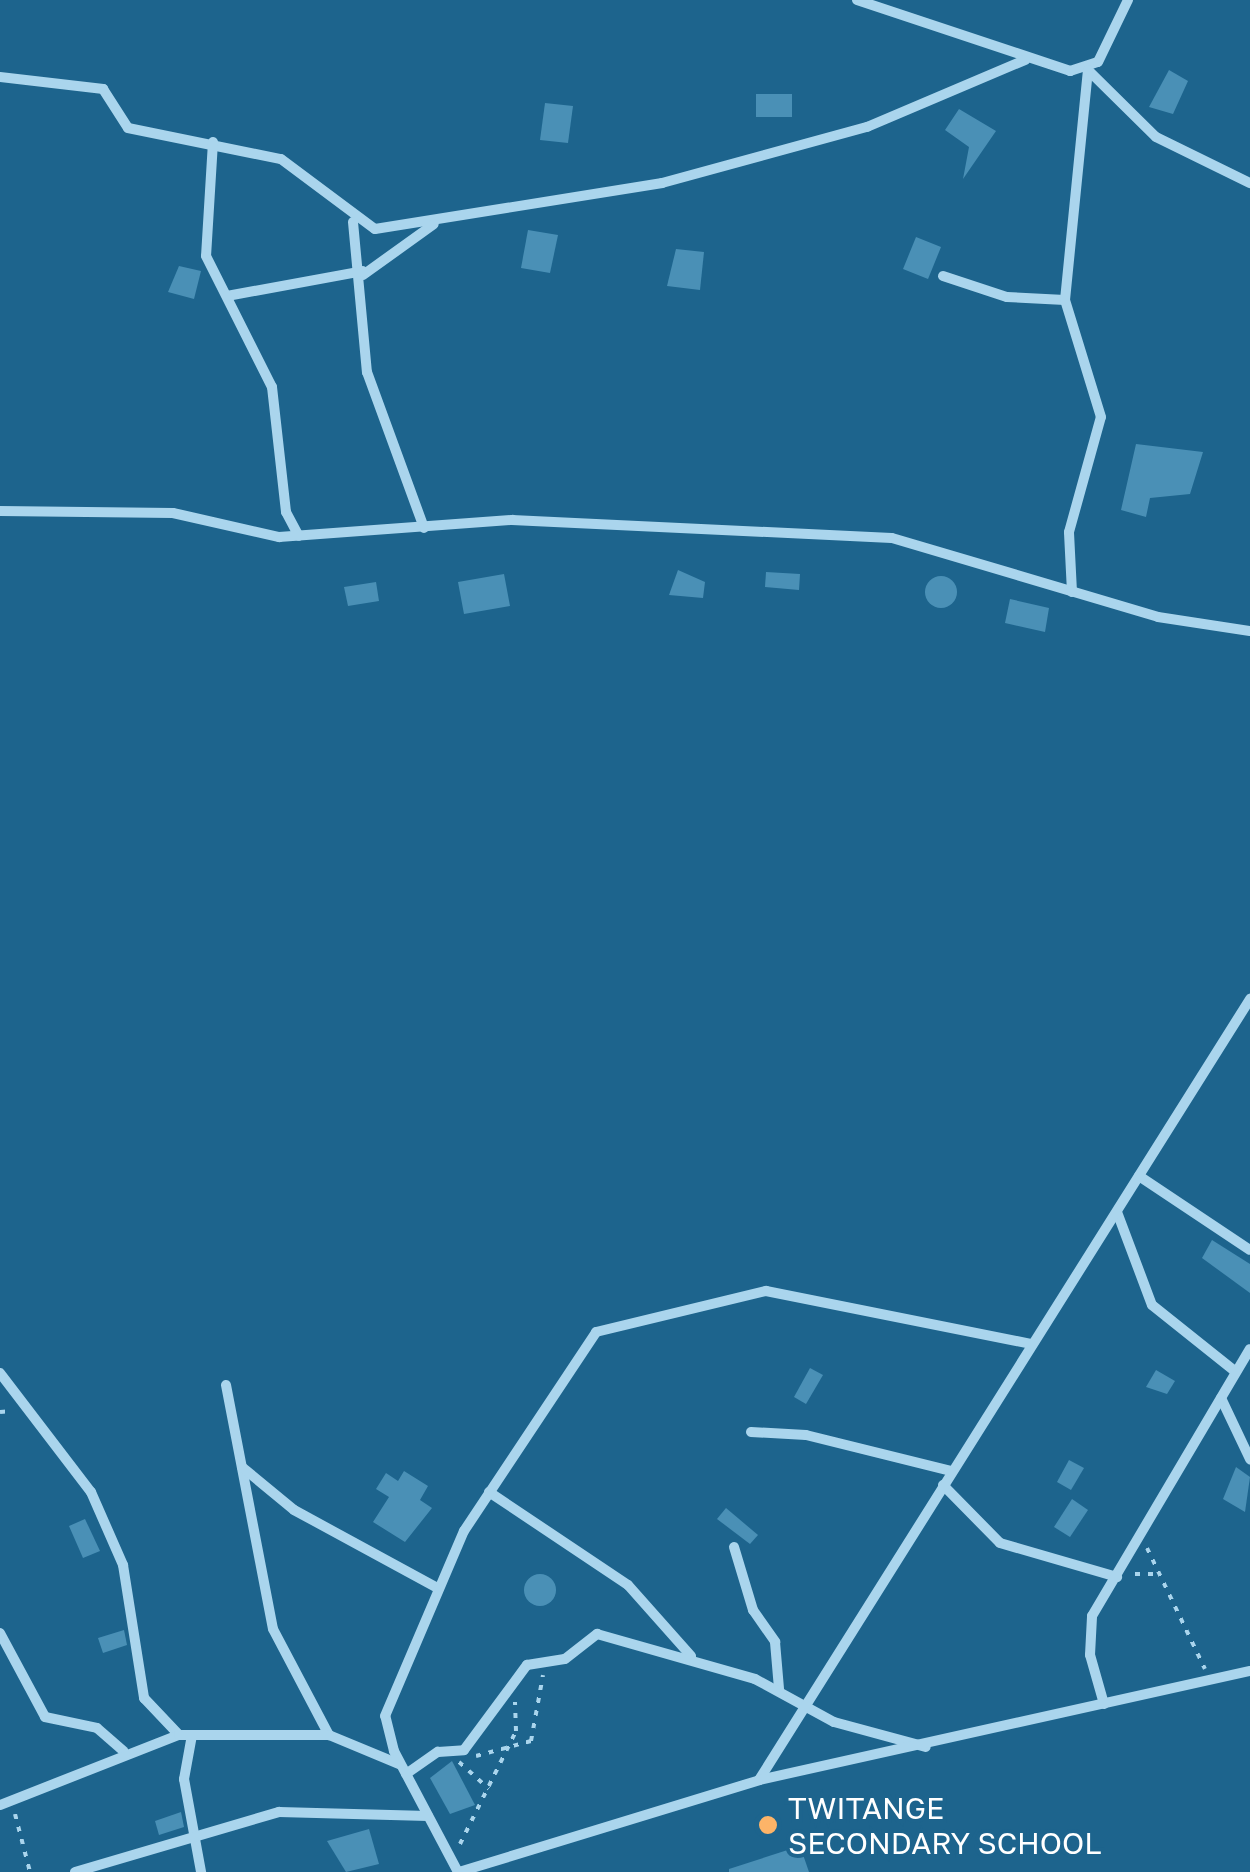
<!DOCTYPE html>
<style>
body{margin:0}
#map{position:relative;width:1250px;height:1872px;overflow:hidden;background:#1d648d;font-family:"Golos Text",sans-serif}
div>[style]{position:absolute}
.building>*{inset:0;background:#4a90b6}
.round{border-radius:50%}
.path>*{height:4px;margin-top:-2px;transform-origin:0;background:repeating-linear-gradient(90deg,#aad5ed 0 5px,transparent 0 13px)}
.minor>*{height:10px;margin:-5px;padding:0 5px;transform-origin:5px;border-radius:5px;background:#aad5ed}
.dots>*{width:28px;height:28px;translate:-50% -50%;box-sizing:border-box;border:5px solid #1d648d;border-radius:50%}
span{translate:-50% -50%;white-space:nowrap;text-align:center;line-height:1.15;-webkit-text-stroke:8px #1d648d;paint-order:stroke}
.poi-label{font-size:30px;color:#fff}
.left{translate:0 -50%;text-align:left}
</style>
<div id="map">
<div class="building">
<div style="clip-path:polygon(1169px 70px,1188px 81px,1173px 114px,1149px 107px)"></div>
<div style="clip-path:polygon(756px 94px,792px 94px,792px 117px,756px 117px)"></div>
<div style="clip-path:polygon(545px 103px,573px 106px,568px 143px,540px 140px)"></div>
<div style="clip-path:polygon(959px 109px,996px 131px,963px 179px,969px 147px,945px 130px)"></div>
<div style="clip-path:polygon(528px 230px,558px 235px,550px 273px,521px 268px)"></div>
<div style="clip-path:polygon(916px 237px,941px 247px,928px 279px,903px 269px)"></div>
<div style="clip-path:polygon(676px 249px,704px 252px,700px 290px,667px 286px)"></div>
<div style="clip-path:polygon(179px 266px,201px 271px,194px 299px,168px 292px)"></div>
<div style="clip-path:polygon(1136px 444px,1203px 452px,1190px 494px,1150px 498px,1146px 517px,1121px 510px)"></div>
<div style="clip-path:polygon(678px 570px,705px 582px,703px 598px,669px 595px)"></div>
<div style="clip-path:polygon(766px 572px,800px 574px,799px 590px,765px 587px)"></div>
<div style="clip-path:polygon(504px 574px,510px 606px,464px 614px,458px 582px)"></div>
<div class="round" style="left:925px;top:576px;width:32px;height:32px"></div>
<div style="clip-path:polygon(376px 582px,379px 601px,348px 606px,344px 587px)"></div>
<div style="clip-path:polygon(1010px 599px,1049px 608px,1045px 632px,1005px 623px)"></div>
<div style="clip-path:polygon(1212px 1240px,1250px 1264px,1250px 1293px,1202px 1258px)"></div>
<div style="clip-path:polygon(810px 1368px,823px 1375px,806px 1404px,794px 1397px)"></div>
<div style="clip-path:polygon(1156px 1370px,1175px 1381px,1167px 1394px,1146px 1387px)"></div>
<div style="clip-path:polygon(1069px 1460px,1084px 1468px,1071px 1490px,1057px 1482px)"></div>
<div style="clip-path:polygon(1236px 1467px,1250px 1477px,1245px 1512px,1223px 1499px)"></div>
<div style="clip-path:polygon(404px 1471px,428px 1486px,420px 1500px,432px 1508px,405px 1542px,373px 1522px,389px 1497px,376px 1489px,386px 1473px,398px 1481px)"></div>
<div style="clip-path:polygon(1072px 1499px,1088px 1510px,1070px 1537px,1054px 1527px)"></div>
<div style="clip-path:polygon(726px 1508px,758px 1535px,750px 1544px,717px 1519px)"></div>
<div style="clip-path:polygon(85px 1519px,100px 1551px,83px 1558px,69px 1526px)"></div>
<div class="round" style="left:524px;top:1574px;width:32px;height:32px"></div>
<div style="clip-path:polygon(124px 1630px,127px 1645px,103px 1653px,98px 1638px)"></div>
<div style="clip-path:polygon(452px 1761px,475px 1805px,450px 1814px,430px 1778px)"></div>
<div style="clip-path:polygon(181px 1812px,184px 1827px,159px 1835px,155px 1821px)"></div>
<div style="clip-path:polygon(369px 1829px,379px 1864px,346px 1872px,327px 1841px)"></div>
<div style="clip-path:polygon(800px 1846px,809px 1872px,729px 1872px,729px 1869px)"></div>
</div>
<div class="path">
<div style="left:0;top:1412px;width:12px;rotate:-5deg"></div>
<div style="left:1147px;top:1548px;width:134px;rotate:64.4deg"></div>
<div style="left:1135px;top:1574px;width:25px"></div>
<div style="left:476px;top:1756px;width:57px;rotate:-15.3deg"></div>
<div style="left:531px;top:1741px;width:67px;rotate:-79.7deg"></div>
<div style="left:459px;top:1762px;width:40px;rotate:42deg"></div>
<div style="left:15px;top:1814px;width:60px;rotate:75.5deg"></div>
<div style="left:460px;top:1844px;width:126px;rotate:-63.6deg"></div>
<div style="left:516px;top:1731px;width:29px;rotate:-92deg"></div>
</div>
<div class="minor">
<div style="left:857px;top:0;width:225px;rotate:18.4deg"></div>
<div style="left:1070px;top:71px;width:29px;rotate:-18deg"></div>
<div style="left:1098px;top:62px;width:69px;rotate:-64.2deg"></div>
<div style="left:1088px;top:70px;width:95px;rotate:44.6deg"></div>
<div style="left:1156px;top:137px;width:105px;rotate:26.1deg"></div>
<div style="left:0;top:77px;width:104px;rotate:6.6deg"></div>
<div style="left:103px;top:89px;width:46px;rotate:57.3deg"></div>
<div style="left:128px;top:128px;width:156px;rotate:11.5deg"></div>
<div style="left:281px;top:159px;width:117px;rotate:36.7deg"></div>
<div style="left:375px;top:229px;width:291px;rotate:-9.1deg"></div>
<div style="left:662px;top:183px;width:213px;rotate:-15.3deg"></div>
<div style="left:867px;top:127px;width:172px;rotate:-23deg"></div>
<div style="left:213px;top:142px;width:114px;rotate:93.5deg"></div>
<div style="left:206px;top:256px;width:147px;rotate:63.3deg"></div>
<div style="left:272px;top:387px;width:126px;rotate:83.6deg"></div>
<div style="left:286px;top:512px;width:27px;rotate:62deg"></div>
<div style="left:353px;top:222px;width:151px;rotate:84.7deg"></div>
<div style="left:367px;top:372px;width:166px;rotate:69.9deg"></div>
<div style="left:363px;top:275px;width:87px;rotate:-35.7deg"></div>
<div style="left:943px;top:276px;width:67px;rotate:18.2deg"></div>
<div style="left:1007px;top:297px;width:58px;rotate:3deg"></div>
<div style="left:227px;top:296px;width:138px;rotate:-10.4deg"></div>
<div style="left:0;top:511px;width:173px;rotate:0.7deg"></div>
<div style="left:173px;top:513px;width:109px;rotate:12.8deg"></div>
<div style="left:279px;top:537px;width:234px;rotate:-4.2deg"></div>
<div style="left:512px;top:520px;width:380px;rotate:2.7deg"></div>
<div style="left:892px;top:538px;width:277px;rotate:16.5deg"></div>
<div style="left:1158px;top:617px;width:93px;rotate:8.7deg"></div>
<div style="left:1072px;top:592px;width:60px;rotate:-92.9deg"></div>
<div style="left:1069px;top:532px;width:119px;rotate:-74.5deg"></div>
<div style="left:1101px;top:417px;width:122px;rotate:-107.1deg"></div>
<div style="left:1065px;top:300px;width:231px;rotate:-84.3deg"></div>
<div style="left:1139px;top:1176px;width:133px;rotate:33.7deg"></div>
<div style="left:1117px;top:1212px;width:99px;rotate:69.4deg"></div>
<div style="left:1152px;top:1305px;width:107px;rotate:38.6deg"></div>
<div style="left:0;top:1373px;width:150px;rotate:52.6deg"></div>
<div style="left:91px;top:1492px;width:80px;rotate:66.3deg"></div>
<div style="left:123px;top:1565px;width:135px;rotate:81deg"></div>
<div style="left:144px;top:1698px;width:51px;rotate:46.6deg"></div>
<div style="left:226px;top:1385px;width:248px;rotate:79.1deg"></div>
<div style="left:273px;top:1629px;width:120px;rotate:62.2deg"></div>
<div style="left:1221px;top:1398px;width:68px;rotate:64.6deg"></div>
<div style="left:751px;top:1432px;width:55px;rotate:3.1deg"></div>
<div style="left:806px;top:1435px;width:149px;rotate:13.9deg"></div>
<div style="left:242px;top:1467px;width:67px;rotate:39.6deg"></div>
<div style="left:294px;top:1510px;width:162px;rotate:28.5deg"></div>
<div style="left:943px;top:1485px;width:81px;rotate:45.5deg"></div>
<div style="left:1000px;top:1543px;width:122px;rotate:16.2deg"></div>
<div style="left:489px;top:1492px;width:167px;rotate:33.8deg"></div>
<div style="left:628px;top:1585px;width:95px;rotate:48.4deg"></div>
<div style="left:734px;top:1547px;width:66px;rotate:73.2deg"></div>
<div style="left:753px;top:1610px;width:39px;rotate:55deg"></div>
<div style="left:775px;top:1642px;width:47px;rotate:85.1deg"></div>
<div style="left:0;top:1633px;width:95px;rotate:61.8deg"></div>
<div style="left:45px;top:1717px;width:53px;rotate:11.9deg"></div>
<div style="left:97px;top:1728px;width:35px;rotate:41deg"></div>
<div style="left:1104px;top:1704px;width:51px;rotate:-105.9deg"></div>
<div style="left:1090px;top:1655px;width:39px;rotate:-87deg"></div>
<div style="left:1092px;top:1616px;width:310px;rotate:-59.4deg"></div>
<div style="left:192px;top:1735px;width:45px;rotate:100.3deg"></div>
<div style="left:184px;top:1779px;width:95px;rotate:79.6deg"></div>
<div style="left:406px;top:1774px;width:39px;rotate:-35deg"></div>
<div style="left:438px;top:1752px;width:26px;rotate:-4deg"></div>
<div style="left:464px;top:1750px;width:106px;rotate:-53.5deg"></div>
<div style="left:527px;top:1665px;width:38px;rotate:-9deg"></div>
<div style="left:565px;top:1659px;width:41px;rotate:-38deg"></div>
<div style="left:597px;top:1634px;width:164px;rotate:15.9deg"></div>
<div style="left:755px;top:1679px;width:90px;rotate:28.6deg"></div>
<div style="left:834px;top:1722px;width:95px;rotate:15.2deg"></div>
<div style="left:759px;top:1780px;width:923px;rotate:-57.84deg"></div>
<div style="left:0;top:1805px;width:192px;rotate:-21.4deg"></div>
<div style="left:179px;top:1735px;width:150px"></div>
<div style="left:329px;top:1735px;width:76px;rotate:22.5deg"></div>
<div style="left:75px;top:1872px;width:213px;rotate:-16.4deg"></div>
<div style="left:279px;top:1812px;width:149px;rotate:1.5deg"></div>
<div style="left:458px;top:1872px;width:137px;rotate:-117.9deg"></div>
<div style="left:394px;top:1751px;width:36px;rotate:-104deg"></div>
<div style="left:385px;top:1716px;width:201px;rotate:-66.9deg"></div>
<div style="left:464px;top:1531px;width:239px;rotate:-56.4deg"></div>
<div style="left:596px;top:1332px;width:175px;rotate:-13.6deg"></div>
<div style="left:766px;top:1291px;width:270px;rotate:11.3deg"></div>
<div style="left:459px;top:1872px;width:314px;rotate:-17deg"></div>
<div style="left:759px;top:1780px;width:503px;rotate:-12.52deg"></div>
</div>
<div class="dots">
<div style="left:768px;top:1825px;background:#fdb468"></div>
</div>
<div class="poi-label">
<span class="left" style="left:788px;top:1825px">TWITANGE<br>SECONDARY SCHOOL</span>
</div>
</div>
